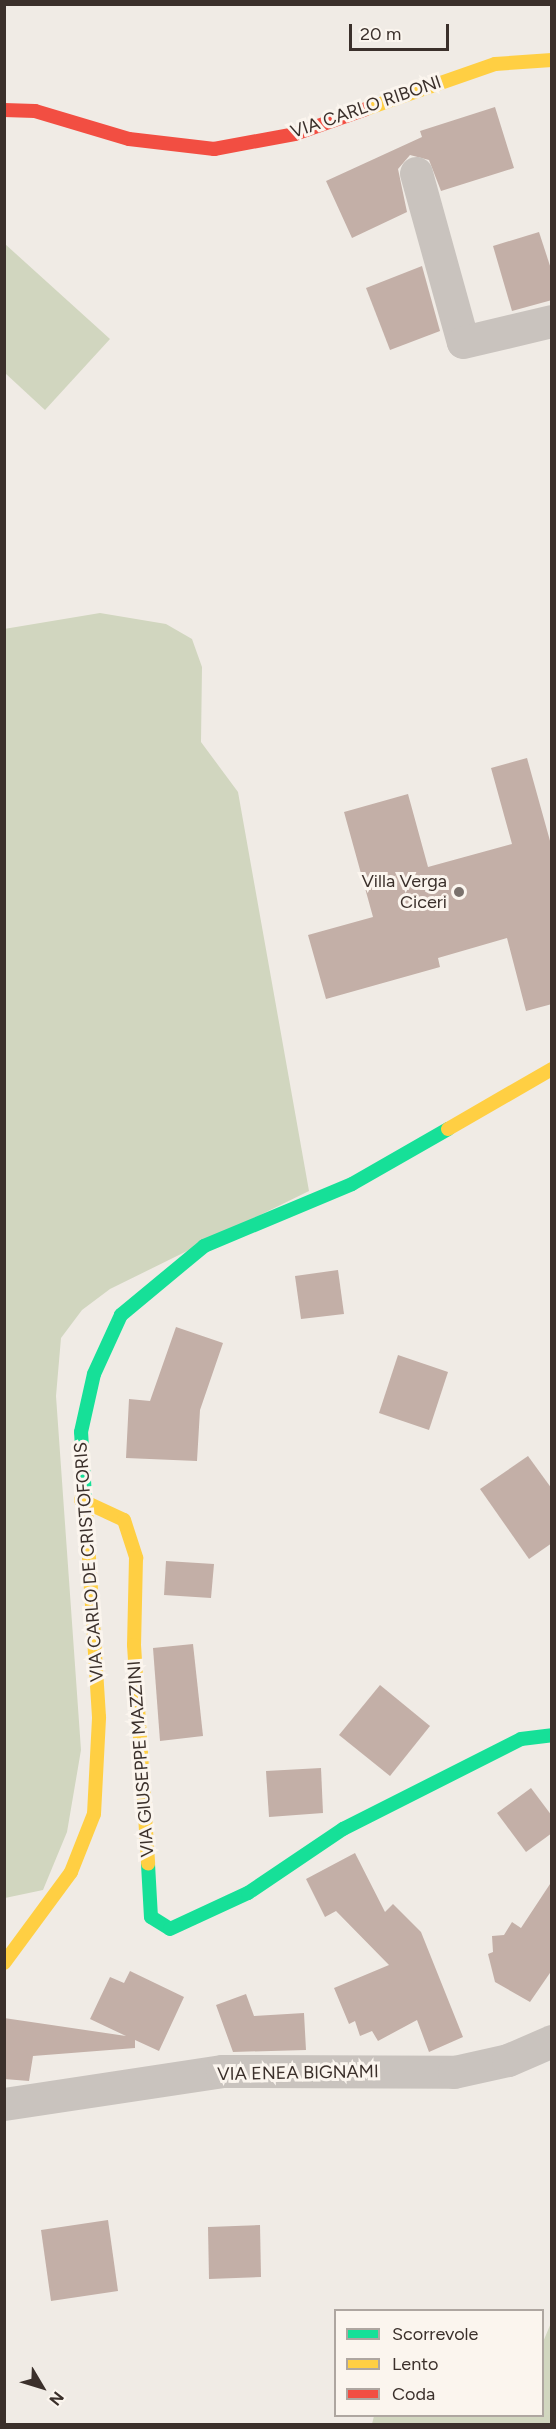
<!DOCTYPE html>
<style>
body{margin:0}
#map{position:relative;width:556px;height:2429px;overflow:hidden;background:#f0ebe5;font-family:Figtree,sans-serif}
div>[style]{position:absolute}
.green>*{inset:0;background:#d1d6bf}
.building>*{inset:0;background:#c3afa7}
.street>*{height:33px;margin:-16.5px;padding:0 16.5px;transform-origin:16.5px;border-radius:16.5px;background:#c9c3be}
.fast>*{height:14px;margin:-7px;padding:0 7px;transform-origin:7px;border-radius:7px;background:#16e098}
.slow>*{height:14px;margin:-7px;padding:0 7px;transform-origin:7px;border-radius:7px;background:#ffcf43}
.jam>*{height:14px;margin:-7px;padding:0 7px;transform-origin:7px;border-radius:7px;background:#f24e42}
.dots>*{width:16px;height:16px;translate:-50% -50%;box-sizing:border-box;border:3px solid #fbf5ee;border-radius:50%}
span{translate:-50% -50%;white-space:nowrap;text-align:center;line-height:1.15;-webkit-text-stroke:6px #fbf5ee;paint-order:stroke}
.street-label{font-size:18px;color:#3b302b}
.poi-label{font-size:18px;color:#3b302b}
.right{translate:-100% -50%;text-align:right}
.frame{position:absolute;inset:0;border:6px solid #3b302b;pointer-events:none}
.legend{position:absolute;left:334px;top:2309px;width:210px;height:108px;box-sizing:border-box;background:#fbf5ee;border:2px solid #aea6a0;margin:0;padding:8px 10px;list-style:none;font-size:18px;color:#3b302b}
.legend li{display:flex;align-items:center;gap:12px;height:30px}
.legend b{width:30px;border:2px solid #aea6a0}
.north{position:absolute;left:12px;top:2357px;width:60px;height:60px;-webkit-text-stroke:4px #fbf5ee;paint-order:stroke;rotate:128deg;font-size:16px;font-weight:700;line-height:24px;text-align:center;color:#3b302b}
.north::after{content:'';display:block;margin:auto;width:21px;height:27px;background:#3b302b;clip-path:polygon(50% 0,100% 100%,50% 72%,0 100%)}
.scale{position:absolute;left:349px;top:24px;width:100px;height:27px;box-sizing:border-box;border:3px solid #3b302b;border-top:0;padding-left:8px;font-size:18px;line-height:21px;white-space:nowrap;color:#3b302b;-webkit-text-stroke:4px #fbf5ee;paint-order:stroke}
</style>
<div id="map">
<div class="green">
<div style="clip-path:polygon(5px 244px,110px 339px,45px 410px,5px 373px)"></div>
<div style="clip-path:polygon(100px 613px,166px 624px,192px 639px,202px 667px,201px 742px,238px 792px,309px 1191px,110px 1289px,82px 1310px,61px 1338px,56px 1396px,81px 1750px,67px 1832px,43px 1890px,5px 1898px,4px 629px)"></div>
<div style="clip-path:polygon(551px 2323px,551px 2424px,355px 2424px,372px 2424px,374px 2416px,542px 2416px,543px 2342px)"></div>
</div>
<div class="building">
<div style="clip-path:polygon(495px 107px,514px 168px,441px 191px,429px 160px,410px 155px,398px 169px,407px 212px,352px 238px,326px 181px,422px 137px,420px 131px)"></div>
<div style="clip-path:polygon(539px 232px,552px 272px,552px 300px,512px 311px,493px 246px)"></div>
<div style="clip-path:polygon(422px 266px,440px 331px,390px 350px,366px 288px)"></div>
<div style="clip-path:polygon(527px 758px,552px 848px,552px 1004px,526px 1011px,507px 938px,438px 958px,440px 967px,326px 999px,308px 935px,373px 917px,344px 812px,408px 794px,428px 867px,512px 844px,491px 768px)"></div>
<div style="clip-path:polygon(338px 1270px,344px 1314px,301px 1319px,295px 1276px)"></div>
<div style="clip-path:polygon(176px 1327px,223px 1343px,200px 1410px,197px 1461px,126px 1458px,129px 1399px,150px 1401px)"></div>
<div style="clip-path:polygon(398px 1355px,448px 1372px,429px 1430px,379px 1413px)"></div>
<div style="clip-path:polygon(528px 1456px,552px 1489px,552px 1543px,529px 1559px,480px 1489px)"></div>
<div style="clip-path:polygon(166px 1561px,214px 1564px,211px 1598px,164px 1595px)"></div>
<div style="clip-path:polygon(193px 1644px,203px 1736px,160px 1741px,153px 1648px)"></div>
<div style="clip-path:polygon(380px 1685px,430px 1726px,390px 1776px,339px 1735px)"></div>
<div style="clip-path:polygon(321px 1768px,323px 1813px,269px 1817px,266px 1771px)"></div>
<div style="clip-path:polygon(531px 1788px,552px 1816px,552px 1833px,526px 1852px,497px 1813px)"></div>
<div style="clip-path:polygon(355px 1853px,385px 1912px,393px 1904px,421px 1932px,463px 2037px,429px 2052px,417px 2020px,378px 2041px,372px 2031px,360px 2036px,355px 2021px,349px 2024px,334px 1988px,389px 1965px,336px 1911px,325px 1917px,306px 1879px)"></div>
<div style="clip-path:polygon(552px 1881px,552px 1970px,530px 2002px,495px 1982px,488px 1954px,493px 1952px,492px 1936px,504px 1935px,512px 1922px,521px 1928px)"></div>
<div style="clip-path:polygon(130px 1971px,184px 1997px,159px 2051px,135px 2040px,135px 2048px,33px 2056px,29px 2081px,4px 2079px,4px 2018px,126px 2036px,90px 2019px,110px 1977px,124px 1983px)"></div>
<div style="clip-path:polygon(246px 1994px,254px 2016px,304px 2013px,306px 2050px,233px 2052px,216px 2005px)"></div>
<div style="clip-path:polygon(108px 2220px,118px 2291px,51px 2301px,41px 2230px)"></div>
<div style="clip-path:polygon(260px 2225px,261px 2277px,209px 2279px,208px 2227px)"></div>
</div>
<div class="street">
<div style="left:416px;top:173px;width:175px;rotate:74.5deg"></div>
<div style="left:463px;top:342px;width:91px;rotate:-13.3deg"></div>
<div style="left:4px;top:2104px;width:220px;rotate:-8.6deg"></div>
<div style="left:222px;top:2071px;width:232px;rotate:0.2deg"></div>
<div style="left:454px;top:2072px;width:55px;rotate:-12.5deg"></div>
<div style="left:508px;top:2060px;width:48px;rotate:-23.4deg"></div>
</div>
<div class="fast">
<div style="left:86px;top:1513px;width:81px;rotate:-93.5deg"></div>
<div style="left:81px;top:1432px;width:59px;rotate:-77.4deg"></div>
<div style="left:94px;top:1374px;width:65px;rotate:-65.4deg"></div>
<div style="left:121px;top:1315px;width:108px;rotate:-39.7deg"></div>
<div style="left:204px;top:1246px;width:160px;rotate:-22.7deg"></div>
<div style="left:352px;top:1184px;width:111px;rotate:-29.8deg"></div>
<div style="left:148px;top:1864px;width:53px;rotate:86.8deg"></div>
<div style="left:151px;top:1917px;width:22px;rotate:32deg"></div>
<div style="left:170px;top:1929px;width:86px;rotate:-24.8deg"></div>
<div style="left:248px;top:1893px;width:115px;rotate:-34deg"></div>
<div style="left:343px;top:1829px;width:199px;rotate:-26.8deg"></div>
<div style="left:521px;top:1739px;width:31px;rotate:-7deg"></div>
</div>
<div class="slow">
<div style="left:366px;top:109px;width:137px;rotate:-19.2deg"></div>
<div style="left:495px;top:64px;width:57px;rotate:-4deg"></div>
<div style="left:448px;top:1129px;width:120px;rotate:-30deg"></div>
<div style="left:81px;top:1500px;width:47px;rotate:24.9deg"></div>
<div style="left:124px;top:1520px;width:40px;rotate:72deg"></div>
<div style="left:136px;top:1558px;width:87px;rotate:91.3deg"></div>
<div style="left:134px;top:1645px;width:219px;rotate:86.3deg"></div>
<div style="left:4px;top:1963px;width:113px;rotate:-53.6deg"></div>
<div style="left:71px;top:1872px;width:62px;rotate:-68.4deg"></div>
<div style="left:94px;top:1814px;width:97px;rotate:-87deg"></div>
<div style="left:99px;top:1717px;width:204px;rotate:-93.6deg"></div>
</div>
<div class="jam">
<div style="left:4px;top:110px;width:31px;rotate:2deg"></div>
<div style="left:35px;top:111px;width:98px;rotate:16.6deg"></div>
<div style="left:129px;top:139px;width:86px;rotate:6.7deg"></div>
<div style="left:214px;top:149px;width:82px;rotate:-10.5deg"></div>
<div style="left:295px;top:134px;width:75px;rotate:-19.4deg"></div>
</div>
<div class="dots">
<div style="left:459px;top:892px;background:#7a716c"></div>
</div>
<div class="street-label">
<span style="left:366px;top:107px;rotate:-19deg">VIA CARLO RIBONI</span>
<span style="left:89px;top:1562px;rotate:-94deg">VIA CARLO DE CRISTOFORIS</span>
<span style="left:141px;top:1759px;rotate:-94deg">VIA GIUSEPPE MAZZINI</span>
<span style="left:298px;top:2073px;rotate:-1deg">VIA ENEA BIGNAMI</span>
</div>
<div class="poi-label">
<span class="right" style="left:447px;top:892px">Villa Verga<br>Ciceri</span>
</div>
<div class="frame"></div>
<ul class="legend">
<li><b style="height:8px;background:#16e098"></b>Scorrevole</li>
<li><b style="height:8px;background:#ffcf43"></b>Lento</li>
<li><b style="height:8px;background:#f24e42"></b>Coda</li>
</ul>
<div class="north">N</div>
<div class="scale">20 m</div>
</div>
